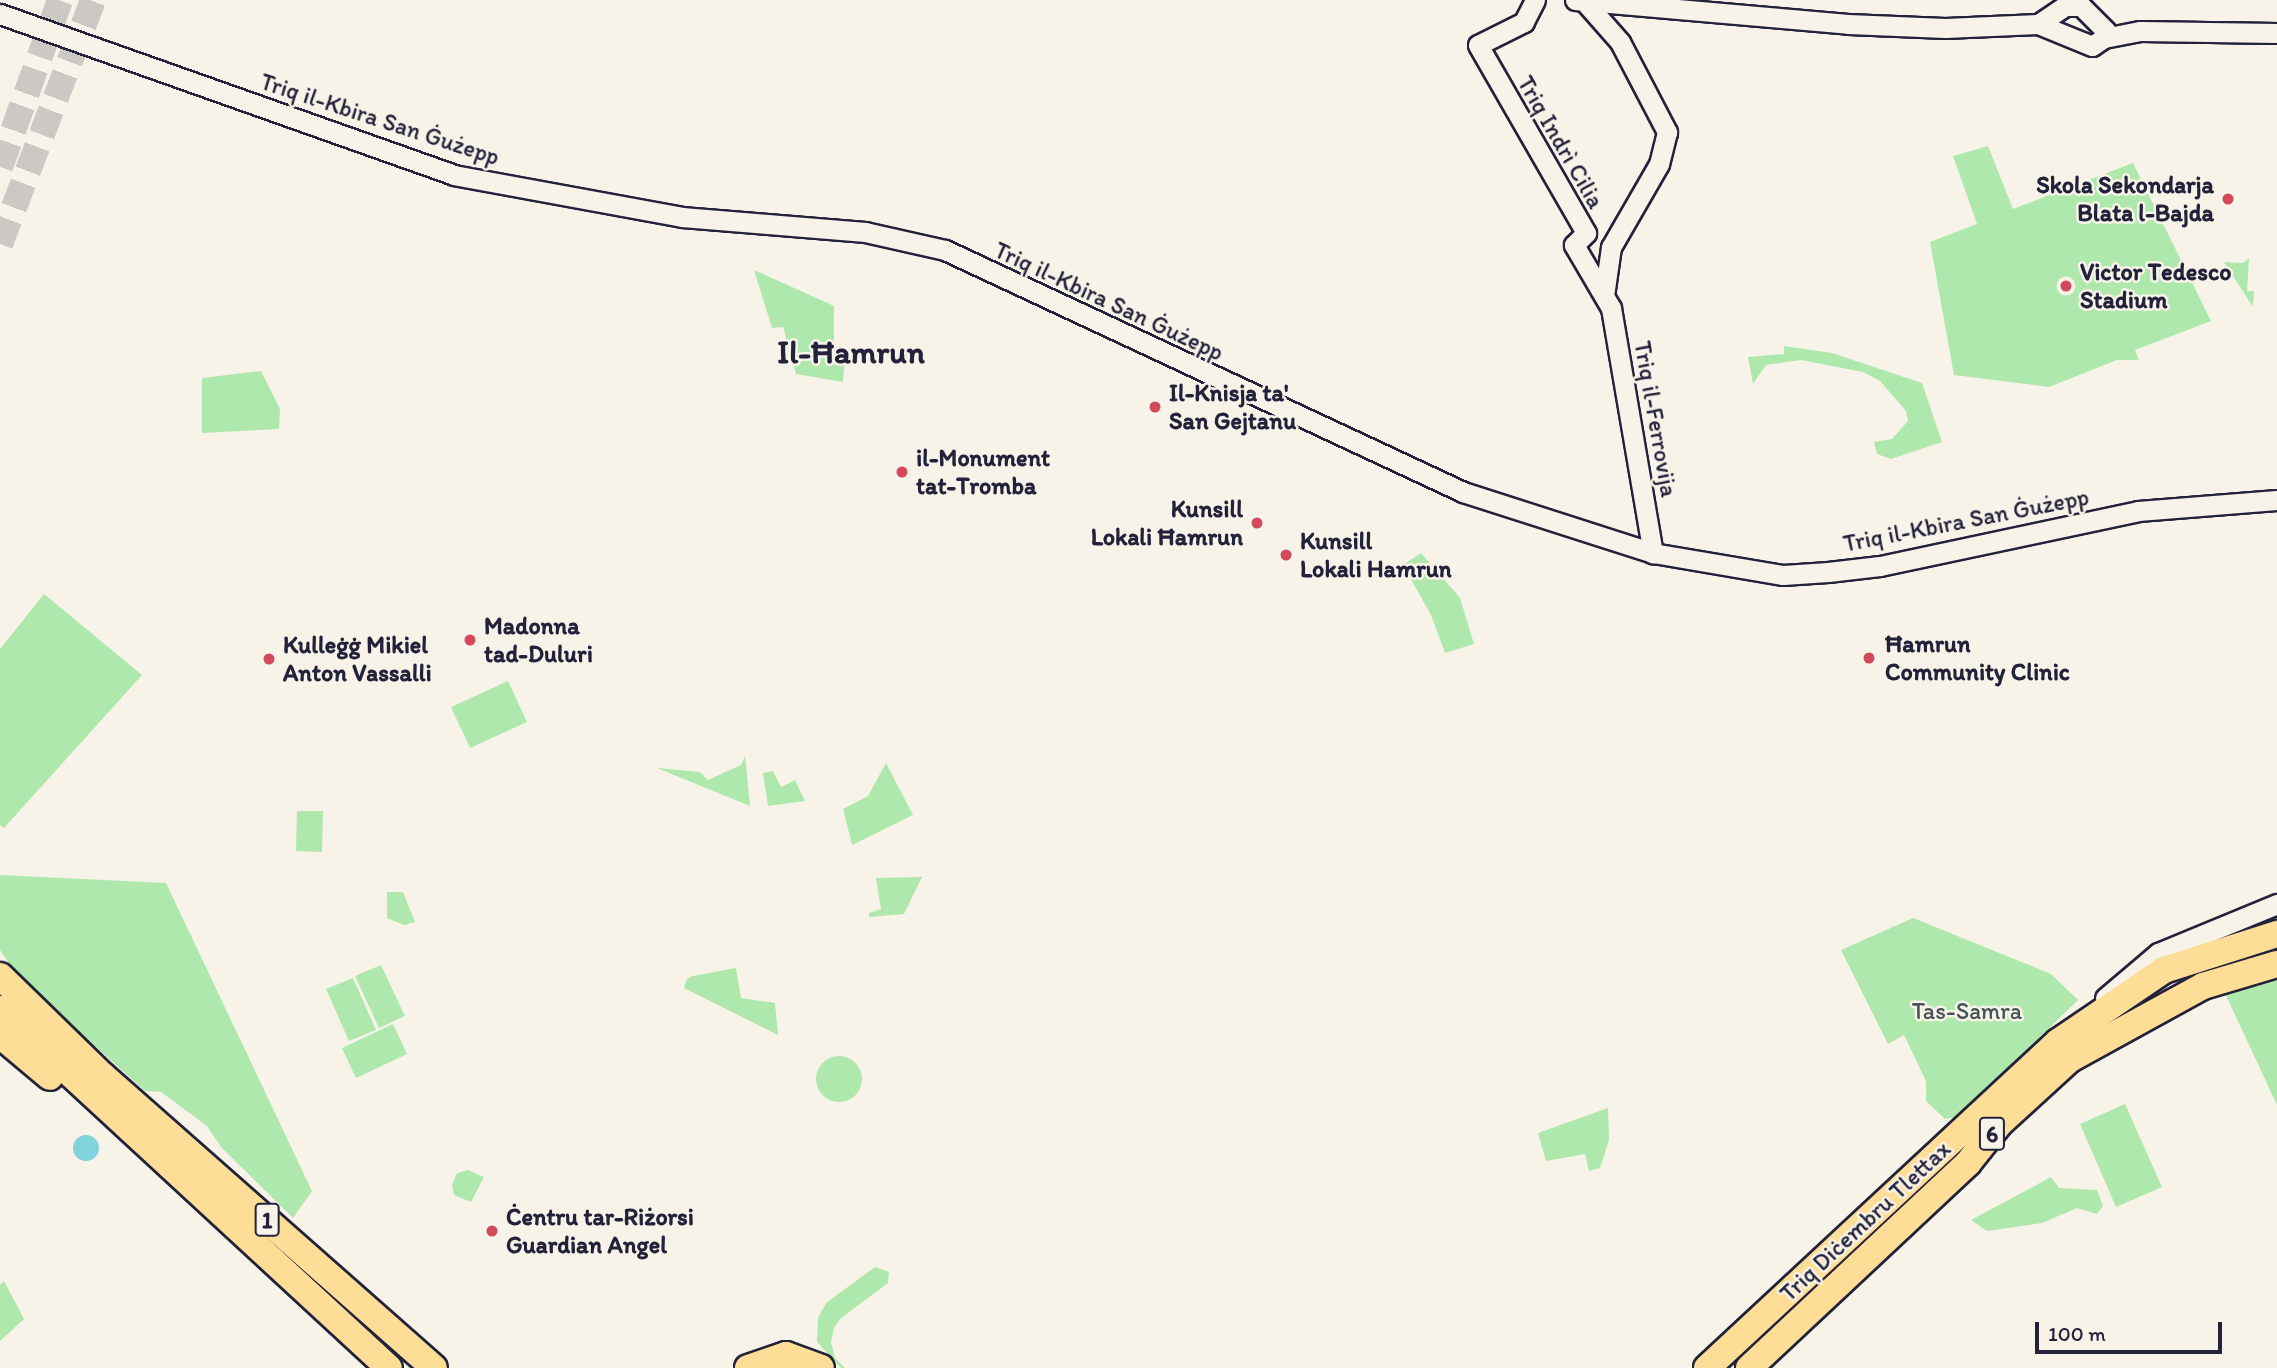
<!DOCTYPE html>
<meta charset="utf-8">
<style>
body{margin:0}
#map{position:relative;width:2277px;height:1368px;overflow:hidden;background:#f7f3e8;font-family:Itim,sans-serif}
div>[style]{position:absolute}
.green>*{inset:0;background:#afe8ac}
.round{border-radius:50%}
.water>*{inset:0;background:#82d3dc}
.highway-tunnel>*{height:26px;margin-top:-13px;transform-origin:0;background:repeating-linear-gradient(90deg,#ccc9c5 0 26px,transparent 0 39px)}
.roads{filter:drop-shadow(2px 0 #22223b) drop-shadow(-2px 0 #22223b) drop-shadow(0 2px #22223b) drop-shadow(0 -2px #22223b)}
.secondary>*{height:19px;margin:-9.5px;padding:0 9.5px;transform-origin:9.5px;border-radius:9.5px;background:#f7f3e8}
.highway>*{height:26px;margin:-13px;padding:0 13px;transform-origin:13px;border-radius:13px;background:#fede96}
.dots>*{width:19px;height:19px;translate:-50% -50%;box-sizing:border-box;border:4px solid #f7f3e8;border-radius:50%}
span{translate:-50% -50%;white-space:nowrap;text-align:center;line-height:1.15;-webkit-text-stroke:5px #f7f3e8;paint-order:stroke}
.shield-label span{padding:2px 5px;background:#f7f3e8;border:2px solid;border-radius:5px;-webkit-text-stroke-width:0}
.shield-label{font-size:23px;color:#22223b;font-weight:700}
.street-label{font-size:24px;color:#22223b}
.poi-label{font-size:24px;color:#22223b;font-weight:700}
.right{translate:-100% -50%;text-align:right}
.left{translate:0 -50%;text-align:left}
.park-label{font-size:24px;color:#455457}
.district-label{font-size:32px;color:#22223b;font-weight:700}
.scale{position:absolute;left:2035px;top:1322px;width:187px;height:32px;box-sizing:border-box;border:4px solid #22223b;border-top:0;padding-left:9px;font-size:21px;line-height:24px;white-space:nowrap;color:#22223b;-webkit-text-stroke:5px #f7f3e8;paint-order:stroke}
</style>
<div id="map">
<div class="green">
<div style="clip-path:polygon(1988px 146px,2013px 209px,2133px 163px,2211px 321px,2135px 350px,2139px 360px,2117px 360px,2049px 387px,1954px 375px,1930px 242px,1977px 224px,1953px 156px)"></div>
<div style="clip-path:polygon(2249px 258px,2247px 291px,2254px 291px,2253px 307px,2224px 262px,2243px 263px)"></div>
<div style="clip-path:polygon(754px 270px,834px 306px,834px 352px,845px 358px,843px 382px,796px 374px,783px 327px,772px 328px)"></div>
<div style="clip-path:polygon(1784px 346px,1832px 353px,1922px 383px,1942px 442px,1891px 459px,1877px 454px,1874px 442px,1892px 439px,1908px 421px,1906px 411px,1880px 381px,1863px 372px,1801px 360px,1766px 365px,1753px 384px,1748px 357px,1784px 354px)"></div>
<div style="clip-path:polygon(261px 371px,280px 409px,279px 429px,202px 433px,202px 378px)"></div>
<div style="clip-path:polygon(1421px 553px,1460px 598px,1474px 644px,1445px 653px,1431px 615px,1403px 565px)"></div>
<div style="clip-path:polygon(44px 594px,142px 675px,4px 828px,0 825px,0 649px)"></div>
<div style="clip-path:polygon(508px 681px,527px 722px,470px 748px,451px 707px)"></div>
<div style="clip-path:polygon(745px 756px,750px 806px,657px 768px,700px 772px,708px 780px,741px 765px)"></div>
<div style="clip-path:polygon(886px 763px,913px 815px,852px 845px,843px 809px,868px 796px)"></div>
<div style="clip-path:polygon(773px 771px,781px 787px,795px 780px,805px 801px,768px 806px,763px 773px)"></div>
<div style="clip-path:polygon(297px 811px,323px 811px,322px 852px,296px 851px)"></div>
<div style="clip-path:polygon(0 875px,166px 883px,312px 1191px,293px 1218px,221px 1147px,207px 1126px,161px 1092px,145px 1091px,20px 979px,0 950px)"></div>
<div style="clip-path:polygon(922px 877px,904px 914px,869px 917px,869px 913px,881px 909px,876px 878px)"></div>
<div style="clip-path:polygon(387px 892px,403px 892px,415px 922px,404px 925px,387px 918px)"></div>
<div style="clip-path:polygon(1913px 918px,2051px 974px,2078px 1000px,1957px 1117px,1945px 1119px,1926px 1101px,1926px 1081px,1904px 1035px,1888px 1044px,1841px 950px)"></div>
<div style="clip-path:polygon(381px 965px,405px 1016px,379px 1028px,355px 976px)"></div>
<div style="clip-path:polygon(736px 968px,741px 998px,775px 1003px,778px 1035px,684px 988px,687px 979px,693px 976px)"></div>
<div style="clip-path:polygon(353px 978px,376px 1030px,349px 1041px,326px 989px)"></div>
<div style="clip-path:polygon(2277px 980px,2277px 1105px,2223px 989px)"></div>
<div style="clip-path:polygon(393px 1024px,407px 1054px,356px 1078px,342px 1048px)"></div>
<div class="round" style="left:816px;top:1056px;width:46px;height:46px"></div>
<div style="clip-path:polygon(2125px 1104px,2162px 1187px,2116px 1207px,2080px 1124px)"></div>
<div style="clip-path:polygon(1608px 1108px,1609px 1140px,1600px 1168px,1589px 1171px,1585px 1154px,1546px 1161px,1538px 1133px)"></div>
<div style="clip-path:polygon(468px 1170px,484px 1177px,471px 1202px,454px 1195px,452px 1185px,457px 1173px)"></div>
<div style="clip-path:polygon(2051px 1177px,2059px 1188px,2097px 1190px,2103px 1206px,2097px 1214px,2077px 1208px,2042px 1223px,1987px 1231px,1971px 1220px)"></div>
<div style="clip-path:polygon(875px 1267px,889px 1272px,888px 1283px,841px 1318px,834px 1328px,831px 1342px,835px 1358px,845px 1368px,841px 1368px,817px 1342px,818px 1318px,826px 1303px)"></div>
<div style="clip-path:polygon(4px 1281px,24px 1319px,0 1341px,0 1285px)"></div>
</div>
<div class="water">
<div class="round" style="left:73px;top:1135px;width:26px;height:26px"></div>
</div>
<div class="highway-tunnel">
<div style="left:0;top:167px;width:177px;rotate:-70.2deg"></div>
<div style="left:0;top:244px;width:261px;rotate:-69.1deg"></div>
</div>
<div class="roads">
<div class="secondary">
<div style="left:1535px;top:0;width:25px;rotate:117deg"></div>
<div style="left:1524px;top:22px;width:51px;rotate:153.4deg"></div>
<div style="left:1478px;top:45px;width:217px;rotate:60.1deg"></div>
<div style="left:1586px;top:233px;width:17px;rotate:135deg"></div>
<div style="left:1574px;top:245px;width:73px;rotate:59.6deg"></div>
<div style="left:1611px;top:308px;width:249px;rotate:80.3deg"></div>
<div style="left:1575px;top:0;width:274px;rotate:5deg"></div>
<div style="left:1848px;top:24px;width:97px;rotate:2.4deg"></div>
<div style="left:1945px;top:28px;width:93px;rotate:-2.5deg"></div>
<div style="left:2038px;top:24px;width:58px;rotate:22.2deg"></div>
<div style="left:2092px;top:46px;width:14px;rotate:-34deg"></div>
<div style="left:2104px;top:38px;width:7px;rotate:-74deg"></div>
<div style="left:2106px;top:31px;width:35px;rotate:-135deg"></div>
<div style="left:2081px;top:6px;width:16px;rotate:180deg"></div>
<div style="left:2065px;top:6px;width:32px;rotate:146deg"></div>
<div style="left:1584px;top:1px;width:55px;rotate:48.7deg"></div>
<div style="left:1620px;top:42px;width:102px;rotate:62.4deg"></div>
<div style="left:1667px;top:132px;width:33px;rotate:104deg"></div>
<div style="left:1659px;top:164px;width:96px;rotate:120deg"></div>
<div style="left:1611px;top:247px;width:49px;rotate:98.1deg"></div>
<div style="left:0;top:14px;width:482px;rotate:19.5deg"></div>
<div style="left:454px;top:175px;width:232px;rotate:10.4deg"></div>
<div style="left:682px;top:217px;width:184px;rotate:4.7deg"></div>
<div style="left:865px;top:232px;width:82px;rotate:12.7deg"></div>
<div style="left:945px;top:250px;width:572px;rotate:25.04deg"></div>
<div style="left:1463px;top:492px;width:200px;rotate:17.8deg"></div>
<div style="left:1653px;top:553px;width:132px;rotate:9.6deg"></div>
<div style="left:1783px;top:575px;width:45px;rotate:-3.8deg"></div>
<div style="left:1828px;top:572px;width:52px;rotate:-6.6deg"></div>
<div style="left:1880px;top:566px;width:264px;rotate:-12deg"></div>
<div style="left:2138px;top:511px;width:139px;rotate:-4.5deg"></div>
<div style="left:2104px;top:38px;width:37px;rotate:-11deg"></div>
<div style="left:2140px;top:31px;width:137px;rotate:0.8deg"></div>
<div style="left:2105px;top:998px;width:70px;rotate:-40.3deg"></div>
<div style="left:2158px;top:953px;width:129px;rotate:-22.4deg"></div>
</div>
<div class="highway">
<div style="left:0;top:976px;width:144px;rotate:44.2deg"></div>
<div style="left:103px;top:1076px;width:441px;rotate:41.4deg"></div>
<div style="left:0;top:1009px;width:529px;rotate:42.7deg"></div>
<div style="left:0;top:1035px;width:65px;rotate:40deg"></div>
<div style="left:748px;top:1368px;width:40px;rotate:-18.9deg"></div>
<div style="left:786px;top:1355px;width:37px;rotate:20deg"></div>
<div style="left:1707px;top:1368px;width:479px;rotate:-42.9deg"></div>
<div style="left:2058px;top:1042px;width:128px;rotate:-34.2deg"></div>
<div style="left:2164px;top:970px;width:119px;rotate:-17.7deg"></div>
<div style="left:1749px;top:1368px;width:300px;rotate:-43.1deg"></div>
<div style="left:1968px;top:1163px;width:50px;rotate:-51.5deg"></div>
<div style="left:1999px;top:1124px;width:96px;rotate:-42.5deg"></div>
<div style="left:2070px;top:1059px;width:152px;rotate:-28.8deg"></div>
<div style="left:2203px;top:986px;width:77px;rotate:-16.6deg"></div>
</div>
</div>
<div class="dots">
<div style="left:2228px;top:199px;background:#d1495b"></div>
<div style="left:2066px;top:286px;background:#d1495b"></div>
<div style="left:1155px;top:407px;background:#d1495b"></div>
<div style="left:902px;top:472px;background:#d1495b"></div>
<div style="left:1257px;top:523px;background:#d1495b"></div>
<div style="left:1286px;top:555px;background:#d1495b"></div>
<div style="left:470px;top:640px;background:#d1495b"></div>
<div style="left:1869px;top:658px;background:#d1495b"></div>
<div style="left:269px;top:659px;background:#d1495b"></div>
<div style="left:492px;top:1231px;background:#d1495b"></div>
</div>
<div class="shield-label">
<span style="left:1992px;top:1134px">6</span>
<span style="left:267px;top:1220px">1</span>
</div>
<div class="street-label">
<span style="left:380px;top:119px;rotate:18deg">Triq il-Kbira San Ġużepp</span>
<span style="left:1561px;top:142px;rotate:60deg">Triq Indrì Cilia</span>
<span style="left:1109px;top:301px;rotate:25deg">Triq il-Kbira San Ġużepp</span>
<span style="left:1656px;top:419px;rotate:80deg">Triq il-Ferrovija</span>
<span style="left:1966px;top:520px;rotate:-11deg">Triq il-Kbira San Ġużepp</span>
<span style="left:1865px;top:1221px;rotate:-43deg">Triq Diċembru Tlettax</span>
</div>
<div class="poi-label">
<span class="right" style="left:2214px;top:199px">Skola Sekondarja<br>Blata l-Bajda</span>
<span class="left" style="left:2080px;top:286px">Victor Tedesco<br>Stadium</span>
<span class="left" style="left:1169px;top:407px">Il-Knisja ta'<br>San Gejtanu</span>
<span class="left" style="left:916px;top:472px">il-Monument<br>tat-Tromba</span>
<span class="right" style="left:1243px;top:523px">Kunsill<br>Lokali Ħamrun</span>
<span class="left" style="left:1300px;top:555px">Kunsill<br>Lokali Hamrun</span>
<span class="left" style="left:484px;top:640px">Madonna<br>tad-Duluri</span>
<span class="left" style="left:1885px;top:658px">Ħamrun<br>Community Clinic</span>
<span class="left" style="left:283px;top:659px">Kulleġġ Mikiel<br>Anton Vassalli</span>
<span class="left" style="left:506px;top:1231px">Ċentru tar-Riżorsi<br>Guardian Angel</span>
</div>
<div class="park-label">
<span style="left:1967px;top:1011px">Tas-Samra</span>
</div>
<div class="district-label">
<span style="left:851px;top:352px">Il-Ħamrun</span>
</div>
<div class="scale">100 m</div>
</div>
